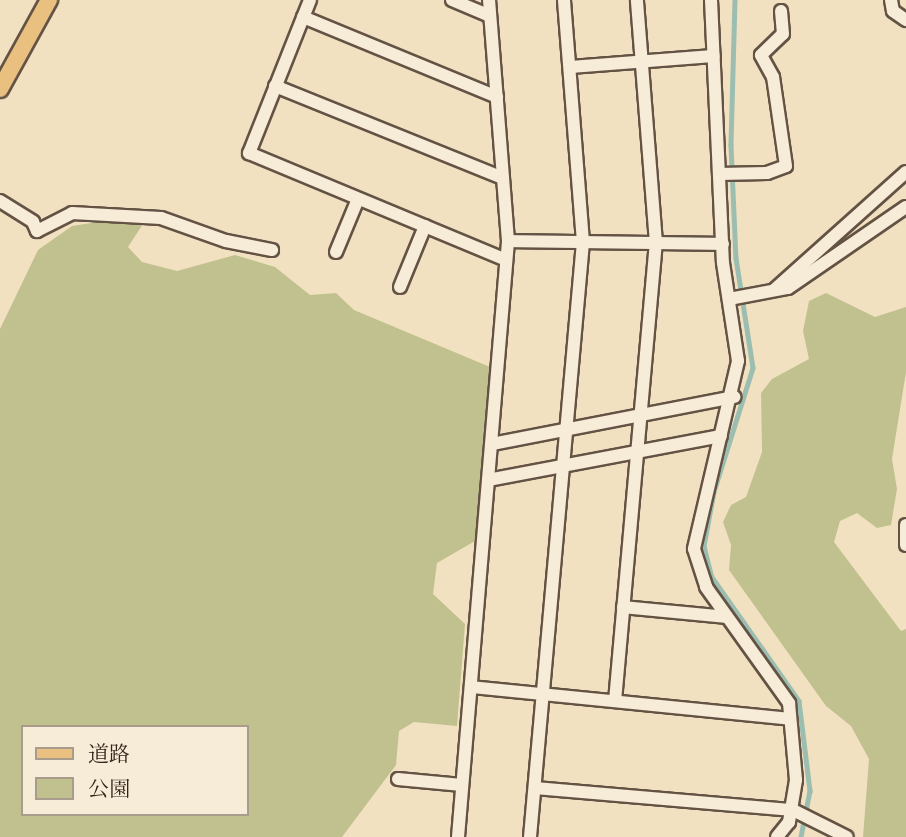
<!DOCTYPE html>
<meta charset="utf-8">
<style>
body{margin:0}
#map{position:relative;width:906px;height:837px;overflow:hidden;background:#f2e1c1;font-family:"Sorts Mill Goudy","Noto Serif JP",serif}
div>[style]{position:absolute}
.green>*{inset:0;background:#c0c18e}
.stream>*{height:4.5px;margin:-2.25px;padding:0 2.25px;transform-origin:2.25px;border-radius:2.25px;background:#9bbeb0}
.roads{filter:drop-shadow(2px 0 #645345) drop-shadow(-2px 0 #645345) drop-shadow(0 2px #645345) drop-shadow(0 -2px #645345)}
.minor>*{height:12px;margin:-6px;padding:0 6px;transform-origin:6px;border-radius:6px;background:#f7ecd7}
.major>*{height:16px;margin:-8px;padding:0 8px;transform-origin:8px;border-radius:8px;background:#e9c080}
span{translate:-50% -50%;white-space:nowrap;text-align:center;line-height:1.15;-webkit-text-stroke:5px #f7ecd7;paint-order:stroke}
.legend{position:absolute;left:21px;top:725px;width:228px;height:91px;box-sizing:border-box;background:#f7ecd7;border:2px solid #a99c8c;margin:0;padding:9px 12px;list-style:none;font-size:21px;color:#35241c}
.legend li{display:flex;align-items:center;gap:14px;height:35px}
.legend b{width:35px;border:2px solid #a99c8c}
</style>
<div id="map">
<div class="green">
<div style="clip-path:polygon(evenodd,117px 219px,143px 224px,128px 247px,142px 262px,177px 271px,235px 255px,275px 267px,310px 295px,336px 293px,354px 310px,490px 367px,475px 541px,437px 563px,433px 594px,465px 624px,457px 726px,414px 722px,399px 731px,396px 765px,342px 837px,0 837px,0 329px,38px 250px,72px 226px,117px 219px,23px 727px,247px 727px,247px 814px,23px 814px,23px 727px)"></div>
<div style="clip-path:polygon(826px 293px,875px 317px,906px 307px,906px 372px,892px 459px,897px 489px,891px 525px,877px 528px,857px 513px,840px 521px,834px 542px,901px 631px,906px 629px,906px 837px,863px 837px,869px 759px,851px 726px,826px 706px,729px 570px,731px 545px,723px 522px,731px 505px,746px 497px,762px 452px,761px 393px,772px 379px,809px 359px,803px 331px,809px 301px)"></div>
</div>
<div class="stream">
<div style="left:735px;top:0;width:145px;rotate:91.6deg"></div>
<div style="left:731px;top:145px;width:113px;rotate:87.5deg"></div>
<div style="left:736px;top:258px;width:111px;rotate:81.2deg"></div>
<div style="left:753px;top:368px;width:130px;rotate:107.5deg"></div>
<div style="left:714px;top:492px;width:55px;rotate:100.5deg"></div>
<div style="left:704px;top:546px;width:32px;rotate:76deg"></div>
<div style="left:712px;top:577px;width:151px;rotate:54.9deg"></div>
<div style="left:799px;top:701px;width:91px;rotate:83deg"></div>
<div style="left:810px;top:791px;width:47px;rotate:101.1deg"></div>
</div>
<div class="roads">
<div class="minor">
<div style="left:310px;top:0;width:165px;rotate:111.7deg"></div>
<div style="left:249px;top:153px;width:278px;rotate:22.6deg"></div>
<div style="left:452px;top:0;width:41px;rotate:22.8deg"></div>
<div style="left:711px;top:0;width:263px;rotate:87.4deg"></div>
<div style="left:723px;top:263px;width:99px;rotate:81.3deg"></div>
<div style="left:738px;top:361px;width:193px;rotate:103.2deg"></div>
<div style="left:694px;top:549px;width:40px;rotate:72deg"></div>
<div style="left:706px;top:587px;width:143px;rotate:54.4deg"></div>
<div style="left:789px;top:703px;width:77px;rotate:84.8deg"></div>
<div style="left:796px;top:780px;width:43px;rotate:99.5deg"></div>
<div style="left:789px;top:822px;width:19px;rotate:129deg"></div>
<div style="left:891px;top:0;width:11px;rotate:80deg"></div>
<div style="left:893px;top:11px;width:16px;rotate:35deg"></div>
<div style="left:303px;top:17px;width:210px;rotate:22.4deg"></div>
<div style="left:570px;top:67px;width:144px;rotate:-4.4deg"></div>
<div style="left:275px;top:86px;width:246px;rotate:22deg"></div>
<div style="left:719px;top:174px;width:48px;rotate:-1.2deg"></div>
<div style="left:767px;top:173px;width:20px;rotate:-20deg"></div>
<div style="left:786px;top:166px;width:90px;rotate:-98.3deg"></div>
<div style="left:773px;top:77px;width:25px;rotate:-119deg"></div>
<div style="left:761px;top:55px;width:30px;rotate:-44deg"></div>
<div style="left:783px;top:34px;width:23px;rotate:-95deg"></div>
<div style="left:0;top:201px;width:39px;rotate:32deg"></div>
<div style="left:33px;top:222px;width:10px;rotate:66deg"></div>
<div style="left:37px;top:231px;width:39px;rotate:-27deg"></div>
<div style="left:72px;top:213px;width:89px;rotate:3.2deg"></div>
<div style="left:161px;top:218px;width:69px;rotate:19.5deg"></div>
<div style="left:226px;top:241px;width:47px;rotate:11.1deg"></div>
<div style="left:508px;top:241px;width:215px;rotate:0.8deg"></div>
<div style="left:336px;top:252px;width:57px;rotate:-67.5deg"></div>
<div style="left:400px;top:287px;width:66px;rotate:-67.7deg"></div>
<div style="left:774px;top:290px;width:177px;rotate:-41.8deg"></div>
<div style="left:729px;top:299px;width:60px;rotate:-10.6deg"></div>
<div style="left:788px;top:288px;width:143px;rotate:-34.5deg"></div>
<div style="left:492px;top:444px;width:247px;rotate:-11deg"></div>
<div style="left:488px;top:480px;width:237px;rotate:-10.7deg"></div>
<div style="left:906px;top:525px;width:20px;rotate:90deg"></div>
<div style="left:623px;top:607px;width:104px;rotate:5.5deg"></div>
<div style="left:471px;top:687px;width:320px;rotate:5.7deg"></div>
<div style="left:615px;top:701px;width:460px;rotate:-84.9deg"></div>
<div style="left:656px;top:243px;width:244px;rotate:-94.5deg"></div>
<div style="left:398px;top:779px;width:64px;rotate:5.4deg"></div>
<div style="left:535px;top:788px;width:259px;rotate:4.9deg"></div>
<div style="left:793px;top:810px;width:60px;rotate:26.6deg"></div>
<div style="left:458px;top:837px;width:598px;rotate:-85.2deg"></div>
<div style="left:508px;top:241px;width:242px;rotate:-94.5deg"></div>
<div style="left:530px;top:837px;width:597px;rotate:-84.91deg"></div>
<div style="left:583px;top:242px;width:243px;rotate:-94.5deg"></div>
</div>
<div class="major">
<div style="left:0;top:89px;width:102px;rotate:-61.2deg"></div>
</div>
</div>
<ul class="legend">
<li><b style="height:9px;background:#e9c080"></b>道路</li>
<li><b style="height:19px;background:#c0c18e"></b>公園</li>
</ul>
</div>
